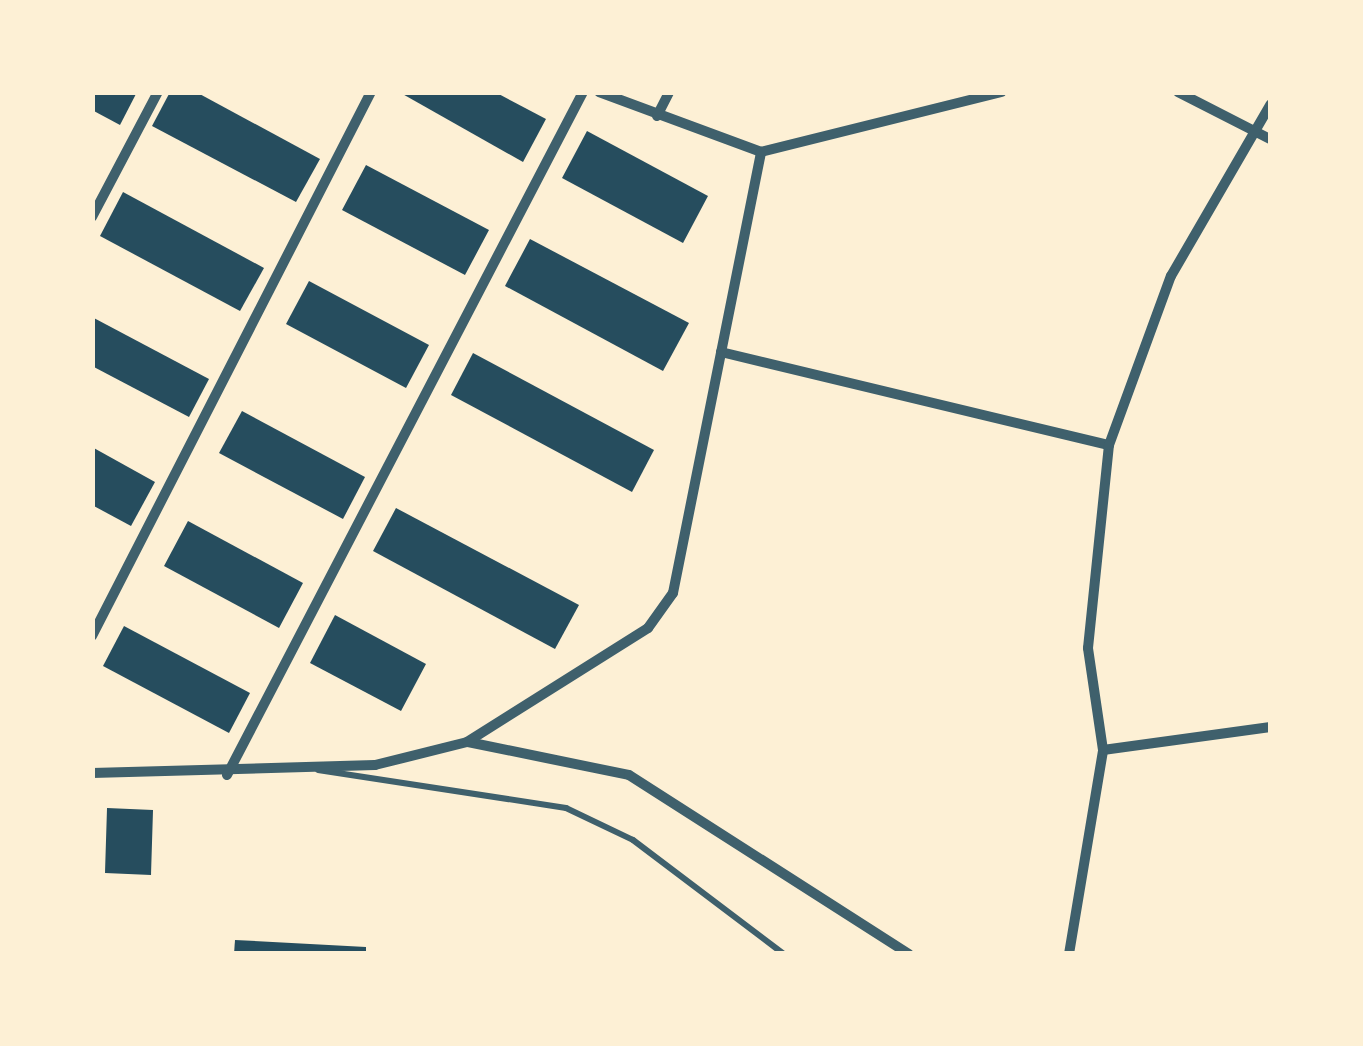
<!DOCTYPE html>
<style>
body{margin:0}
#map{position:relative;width:1363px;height:1046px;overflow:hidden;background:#fdf0d5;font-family:Ubuntu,sans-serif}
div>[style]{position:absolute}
.building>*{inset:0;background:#264d5e}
.service>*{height:6px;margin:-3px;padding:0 3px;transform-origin:3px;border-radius:3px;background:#3f606c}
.minor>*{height:10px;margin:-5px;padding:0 5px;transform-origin:5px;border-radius:5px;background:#3f606c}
span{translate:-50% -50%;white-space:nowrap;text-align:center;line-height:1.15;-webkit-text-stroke:8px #fdf0d5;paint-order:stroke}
.frame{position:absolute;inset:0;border:95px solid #fdf0d5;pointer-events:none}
</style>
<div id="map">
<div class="building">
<div style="clip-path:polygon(92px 92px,137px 92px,120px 125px,92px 110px)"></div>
<div style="clip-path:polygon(170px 92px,196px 92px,320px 159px,296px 202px,152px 126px)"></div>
<div style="clip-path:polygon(399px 92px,495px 92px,546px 119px,523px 162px)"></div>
<div style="clip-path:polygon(587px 131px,708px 196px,683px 243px,562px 178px)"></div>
<div style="clip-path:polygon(366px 165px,489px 230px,465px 275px,342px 210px)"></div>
<div style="clip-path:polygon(123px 192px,264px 268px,240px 311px,100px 236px)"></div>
<div style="clip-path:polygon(530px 239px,689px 323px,663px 371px,505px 286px)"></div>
<div style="clip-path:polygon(309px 281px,429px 345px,406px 388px,286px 324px)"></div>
<div style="clip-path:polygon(92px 317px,209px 379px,189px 417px,92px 366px)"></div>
<div style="clip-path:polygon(473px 353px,654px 450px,632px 492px,451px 395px)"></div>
<div style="clip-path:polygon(242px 411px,365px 477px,343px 519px,219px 453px)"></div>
<div style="clip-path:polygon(92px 447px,155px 482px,131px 526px,92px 505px)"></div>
<div style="clip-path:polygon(396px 508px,579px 605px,555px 649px,373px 551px)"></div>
<div style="clip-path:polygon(188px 521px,303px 583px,279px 628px,164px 566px)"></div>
<div style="clip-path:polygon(335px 615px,426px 664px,401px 711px,310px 663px)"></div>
<div style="clip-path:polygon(124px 626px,250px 693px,229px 733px,103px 666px)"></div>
<div style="clip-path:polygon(107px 808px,153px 810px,151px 875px,105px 873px)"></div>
<div style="clip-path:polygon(235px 940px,366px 947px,366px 954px,234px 954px)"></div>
</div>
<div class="service">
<div style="left:318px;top:770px;width:251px;rotate:8.7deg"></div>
<div style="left:566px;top:808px;width:74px;rotate:25.5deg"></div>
<div style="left:633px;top:840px;width:189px;rotate:37.1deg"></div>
</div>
<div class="minor">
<div style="left:599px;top:92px;width:173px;rotate:20.3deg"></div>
<div style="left:1178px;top:92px;width:103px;rotate:27.1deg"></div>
<div style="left:657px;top:116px;width:27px;rotate:-63deg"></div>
<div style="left:92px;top:217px;width:141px;rotate:-62.2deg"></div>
<div style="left:721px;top:352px;width:399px;rotate:13.5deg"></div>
<div style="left:92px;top:636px;width:611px;rotate:-62.85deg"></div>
<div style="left:468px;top:742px;width:164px;rotate:11.6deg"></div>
<div style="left:629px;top:775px;width:332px;rotate:32.6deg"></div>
<div style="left:1103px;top:750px;width:169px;rotate:-7.8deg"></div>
<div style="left:92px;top:773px;width:283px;rotate:-1.6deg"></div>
<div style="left:375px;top:765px;width:95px;rotate:-14deg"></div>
<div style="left:467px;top:742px;width:214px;rotate:-32.2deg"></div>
<div style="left:648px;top:628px;width:43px;rotate:-54.5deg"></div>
<div style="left:673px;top:593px;width:450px;rotate:-78.7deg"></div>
<div style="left:761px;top:152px;width:248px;rotate:-14deg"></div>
<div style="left:227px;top:775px;width:770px;rotate:-62.47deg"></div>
<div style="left:1069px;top:954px;width:207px;rotate:-80.5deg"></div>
<div style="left:1103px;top:750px;width:103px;rotate:-98.4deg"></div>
<div style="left:1088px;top:648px;width:204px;rotate:-84.1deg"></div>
<div style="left:1109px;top:445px;width:180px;rotate:-69.9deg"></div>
<div style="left:1171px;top:276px;width:198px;rotate:-59.9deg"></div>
</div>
<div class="frame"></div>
</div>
